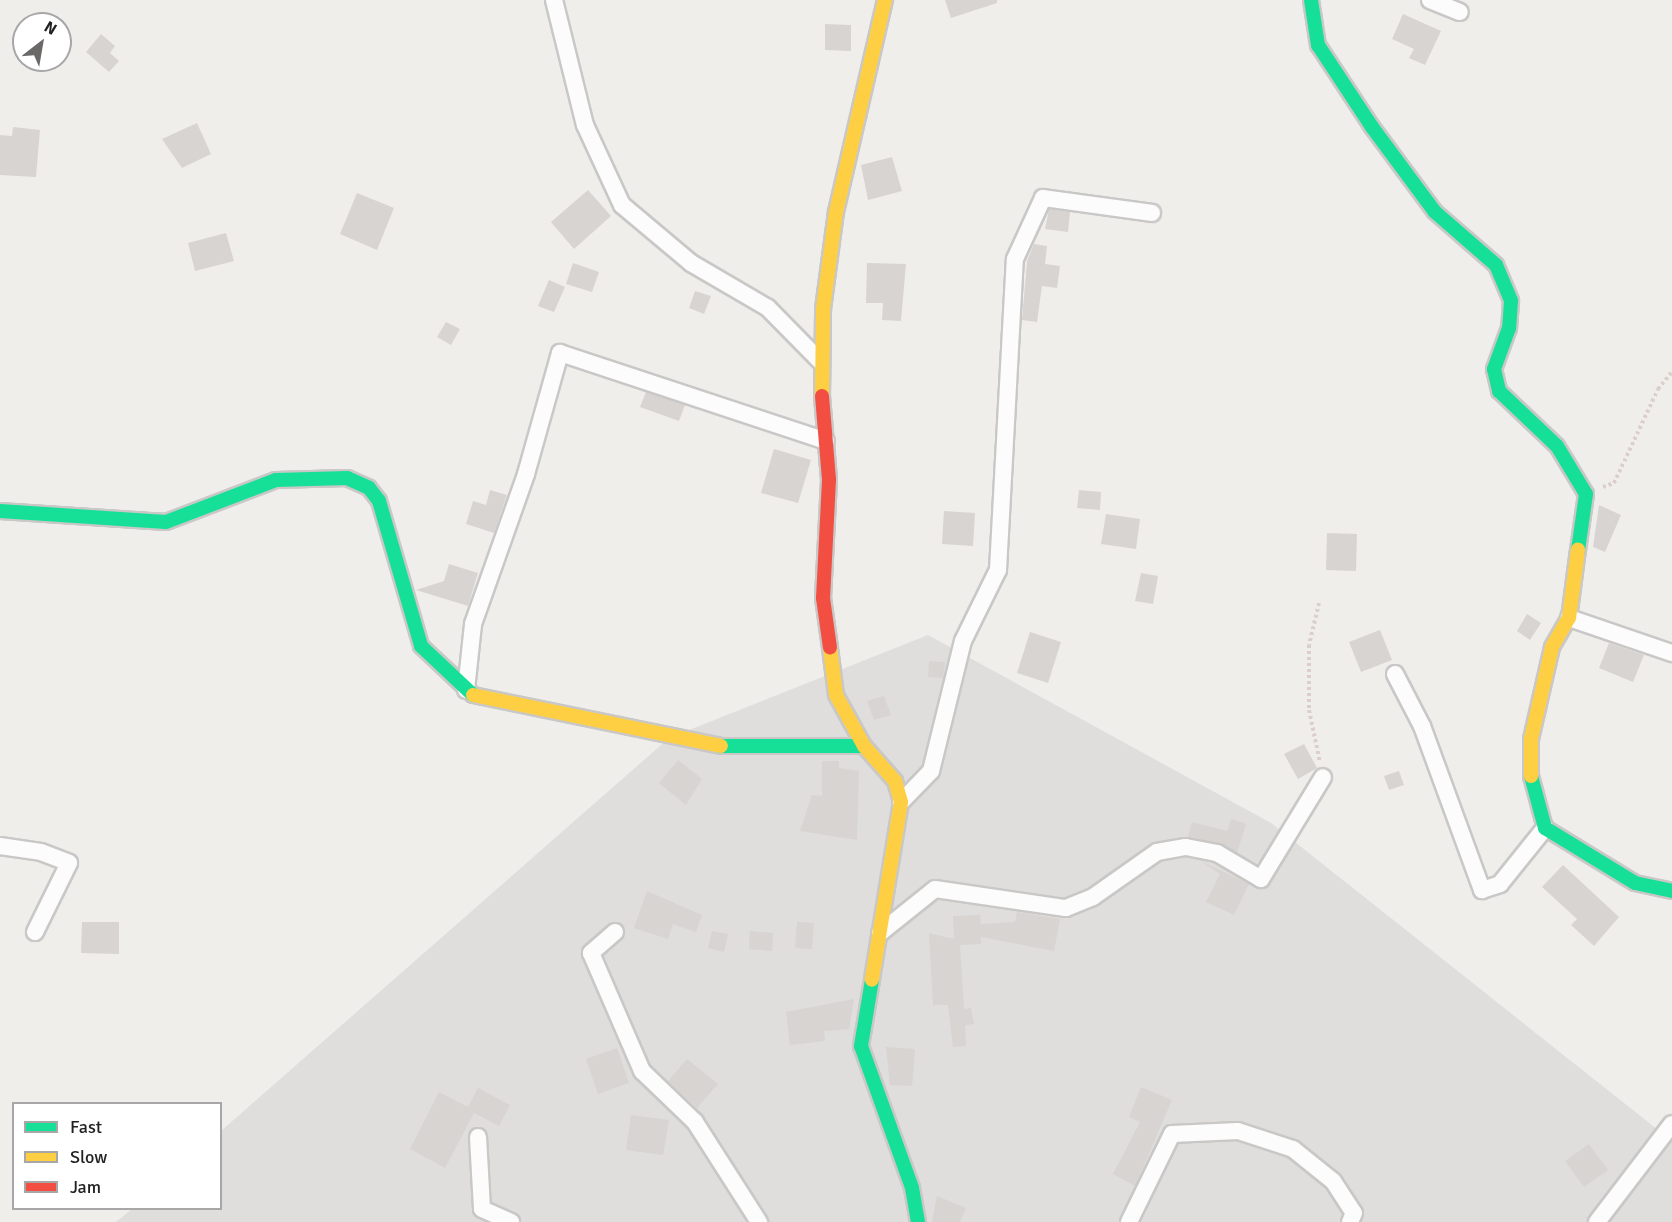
<!DOCTYPE html>
<style>
body{margin:0}
#map{position:relative;width:1672px;height:1222px;overflow:hidden;background:#f0eeeb;font-family:Signika,sans-serif}
div>[style]{position:absolute}
.residential>*{inset:0;background:#dfdedc}
.building>*{inset:0;background:#d7d4d2}
.path>*{height:4px;margin-top:-2px;transform-origin:0;background:repeating-linear-gradient(90deg,#dccecd 0 3px,transparent 0 6px)}
.roads{filter:drop-shadow(2px 0 #c9c8c7) drop-shadow(-2px 0 #c9c8c7) drop-shadow(0 2px #c9c8c7) drop-shadow(0 -2px #c9c8c7)}
.street>*{height:16px;margin:-8px;padding:0 8px;transform-origin:8px;border-radius:8px;background:#fdfcfc}
.fast>*{height:14px;margin:-7px;padding:0 7px;transform-origin:7px;border-radius:7px;background:#16e098}
.slow>*{height:14px;margin:-7px;padding:0 7px;transform-origin:7px;border-radius:7px;background:#ffcf43}
.jam>*{height:14px;margin:-7px;padding:0 7px;transform-origin:7px;border-radius:7px;background:#f24e42}
span{translate:-50% -50%;white-space:nowrap;text-align:center;line-height:1.15;-webkit-text-stroke:4.5px #fff;paint-order:stroke}
.legend{position:absolute;left:12px;top:1102px;width:210px;height:108px;box-sizing:border-box;background:#fff;border:2px solid #a7a7a7;margin:0;padding:8px 10px;list-style:none;font-size:18px;color:#222}
.legend li{display:flex;align-items:center;gap:12px;height:30px}
.legend b{width:30px;border:2px solid #a7a7a7}
.north{position:absolute;left:12px;top:12px;width:60px;height:60px;box-sizing:border-box;background:#fff;border:2px solid #a7a7a7;border-radius:50%;rotate:31deg;font-size:16px;font-weight:700;line-height:24px;text-align:center;color:#222}
.north::after{content:'';display:block;margin:auto;width:21px;height:27px;background:#6a6968;clip-path:polygon(50% 0,100% 100%,50% 72%,0 100%)}
</style>
<div id="map">
<div class="residential">
<div style="clip-path:polygon(928px 635px,1271px 823px,1672px 1141px,1672px 1222px,116px 1222px,132px 1209px,220px 1208px,221px 1131px,669px 738px)"></div>
</div>
<div class="building">
<div style="clip-path:polygon(945px 0,997px 0,997px 3px,951px 18px)"></div>
<div style="clip-path:polygon(1403px 14px,1441px 31px,1425px 65px,1409px 58px,1414px 49px,1392px 39px)"></div>
<div style="clip-path:polygon(825px 24px,851px 25px,851px 51px,825px 50px)"></div>
<div style="clip-path:polygon(101px 34px,115px 46px,110px 53px,119px 61px,109px 72px,86px 52px)"></div>
<div style="clip-path:polygon(197px 123px,211px 154px,182px 168px,162px 139px)"></div>
<div style="clip-path:polygon(13px 127px,40px 130px,36px 177px,0 175px,0 135px,12px 136px)"></div>
<div style="clip-path:polygon(892px 157px,902px 191px,868px 200px,861px 165px)"></div>
<div style="clip-path:polygon(588px 190px,611px 216px,574px 249px,551px 222px)"></div>
<div style="clip-path:polygon(357px 193px,394px 208px,377px 250px,340px 234px)"></div>
<div style="clip-path:polygon(1049px 209px,1070px 212px,1068px 232px,1045px 229px)"></div>
<div style="clip-path:polygon(226px 233px,234px 261px,195px 271px,188px 243px)"></div>
<div style="clip-path:polygon(1034px 244px,1047px 246px,1045px 264px,1060px 266px,1057px 288px,1042px 286px,1037px 322px,1022px 320px,1027px 261px)"></div>
<div style="clip-path:polygon(573px 263px,599px 272px,592px 292px,566px 284px)"></div>
<div style="clip-path:polygon(867px 263px,906px 264px,901px 321px,882px 320px,883px 303px,866px 303px)"></div>
<div style="clip-path:polygon(549px 280px,565px 287px,554px 312px,538px 306px)"></div>
<div style="clip-path:polygon(695px 291px,711px 296px,704px 314px,689px 308px)"></div>
<div style="clip-path:polygon(446px 322px,460px 329px,451px 345px,437px 337px)"></div>
<div style="clip-path:polygon(646px 392px,685px 405px,679px 421px,640px 407px)"></div>
<div style="clip-path:polygon(774px 449px,811px 460px,798px 503px,761px 493px)"></div>
<div style="clip-path:polygon(490px 490px,507px 495px,494px 533px,466px 524px,473px 501px,486px 505px)"></div>
<div style="clip-path:polygon(1079px 490px,1101px 492px,1100px 510px,1077px 508px)"></div>
<div style="clip-path:polygon(1599px 505px,1621px 515px,1605px 552px,1593px 547px)"></div>
<div style="clip-path:polygon(944px 511px,975px 513px,973px 546px,942px 544px)"></div>
<div style="clip-path:polygon(1106px 514px,1140px 519px,1136px 549px,1101px 544px)"></div>
<div style="clip-path:polygon(1327px 533px,1357px 534px,1356px 571px,1326px 570px)"></div>
<div style="clip-path:polygon(449px 564px,478px 573px,468px 606px,416px 590px,444px 581px)"></div>
<div style="clip-path:polygon(1141px 573px,1158px 576px,1153px 604px,1135px 601px)"></div>
<div style="clip-path:polygon(1527px 614px,1541px 623px,1530px 640px,1517px 631px)"></div>
<div style="clip-path:polygon(1380px 630px,1392px 660px,1361px 672px,1349px 642px)"></div>
<div style="clip-path:polygon(1030px 632px,1061px 642px,1048px 683px,1017px 673px)"></div>
<div style="clip-path:polygon(1609px 643px,1644px 655px,1633px 682px,1599px 668px)"></div>
<div style="clip-path:polygon(929px 661px,945px 662px,943px 678px,928px 677px)"></div>
<div style="clip-path:polygon(884px 696px,891px 715px,874px 720px,867px 701px)"></div>
<div style="clip-path:polygon(1304px 744px,1317px 768px,1298px 779px,1284px 754px)"></div>
<div style="clip-path:polygon(678px 760px,702px 779px,686px 805px,659px 783px)"></div>
<div style="clip-path:polygon(822px 761px,839px 761px,839px 768px,859px 771px,857px 840px,800px 831px,812px 795px,822px 796px)"></div>
<div style="clip-path:polygon(1399px 771px,1404px 785px,1389px 790px,1384px 776px)"></div>
<div style="clip-path:polygon(1231px 819px,1246px 824px,1237px 853px,1188px 837px,1192px 822px,1227px 831px)"></div>
<div style="clip-path:polygon(1201px 861px,1249px 884px,1234px 915px,1206px 902px,1220px 874px)"></div>
<div style="clip-path:polygon(1563px 865px,1619px 917px,1594px 946px,1571px 925px,1577px 919px,1542px 887px)"></div>
<div style="clip-path:polygon(647px 891px,702px 915px,696px 932px,673px 924px,668px 939px,634px 928px)"></div>
<div style="clip-path:polygon(1017px 912px,1060px 919px,1054px 951px,981px 937px,981px 944px,960px 945px,964px 1009px,971px 1008px,974px 1024px,965px 1025px,966px 1046px,953px 1047px,948px 1005px,933px 1005px,929px 933px,954px 939px,953px 916px,980px 915px,981px 924px,1015px 922px)"></div>
<div style="clip-path:polygon(82px 922px,119px 922px,119px 954px,81px 953px)"></div>
<div style="clip-path:polygon(797px 922px,814px 923px,812px 949px,795px 948px)"></div>
<div style="clip-path:polygon(712px 931px,728px 934px,724px 952px,708px 948px)"></div>
<div style="clip-path:polygon(750px 931px,773px 933px,772px 951px,749px 949px)"></div>
<div style="clip-path:polygon(854px 999px,849px 1029px,824px 1031px,825px 1041px,790px 1045px,786px 1012px)"></div>
<div style="clip-path:polygon(886px 1047px,915px 1049px,912px 1086px,890px 1085px)"></div>
<div style="clip-path:polygon(617px 1048px,629px 1083px,598px 1094px,586px 1059px)"></div>
<div style="clip-path:polygon(687px 1059px,718px 1084px,697px 1108px,668px 1081px)"></div>
<div style="clip-path:polygon(1141px 1087px,1172px 1100px,1135px 1186px,1113px 1174px,1140px 1122px,1129px 1117px)"></div>
<div style="clip-path:polygon(478px 1088px,510px 1105px,499px 1126px,474px 1113px,445px 1168px,410px 1149px,439px 1092px,468px 1107px)"></div>
<div style="clip-path:polygon(631px 1115px,669px 1120px,663px 1155px,626px 1150px)"></div>
<div style="clip-path:polygon(1589px 1144px,1608px 1170px,1584px 1187px,1565px 1161px)"></div>
<div style="clip-path:polygon(937px 1196px,966px 1208px,960px 1222px,932px 1222px)"></div>
</div>
<div class="path">
<div style="left:1603px;top:487px;width:12px;rotate:-20deg"></div>
<div style="left:1614px;top:483px;width:104px;rotate:-64.9deg"></div>
<div style="left:1658px;top:389px;width:22px;rotate:-51deg"></div>
<div style="left:1319px;top:603px;width:43px;rotate:103.4deg"></div>
<div style="left:1309px;top:645px;width:65px;rotate:90deg"></div>
<div style="left:1309px;top:710px;width:53px;rotate:78.1deg"></div>
</div>
<div class="roads">
<div class="street">
<div style="left:554px;top:0;width:129px;rotate:76.1deg"></div>
<div style="left:585px;top:125px;width:88px;rotate:65.2deg"></div>
<div style="left:622px;top:205px;width:90px;rotate:40deg"></div>
<div style="left:691px;top:263px;width:89px;rotate:30.3deg"></div>
<div style="left:768px;top:308px;width:74px;rotate:45.5deg"></div>
<div style="left:1430px;top:0;width:32px;rotate:22deg"></div>
<div style="left:1569px;top:618px;width:109px;rotate:18.8deg"></div>
<div style="left:1395px;top:674px;width:59px;rotate:62.6deg"></div>
<div style="left:1422px;top:726px;width:175px;rotate:69.9deg"></div>
<div style="left:1482px;top:890px;width:19px;rotate:-18deg"></div>
<div style="left:1500px;top:884px;width:72px;rotate:-51.2deg"></div>
<div style="left:466px;top:690px;width:66px;rotate:-83.9deg"></div>
<div style="left:473px;top:624px;width:159px;rotate:-70.5deg"></div>
<div style="left:526px;top:474px;width:126px;rotate:-74.3deg"></div>
<div style="left:560px;top:353px;width:280px;rotate:18.3deg"></div>
<div style="left:901px;top:802px;width:43px;rotate:-45.9deg"></div>
<div style="left:931px;top:771px;width:134px;rotate:-76.2deg"></div>
<div style="left:963px;top:641px;width:79px;rotate:-63.8deg"></div>
<div style="left:998px;top:570px;width:311px;rotate:-86.9deg"></div>
<div style="left:1015px;top:259px;width:67px;rotate:-65.3deg"></div>
<div style="left:1043px;top:198px;width:110px;rotate:7.8deg"></div>
<div style="left:0;top:846px;width:41px;rotate:8.3deg"></div>
<div style="left:41px;top:852px;width:30px;rotate:21deg"></div>
<div style="left:69px;top:863px;width:77px;rotate:116.2deg"></div>
<div style="left:615px;top:932px;width:32px;rotate:139deg"></div>
<div style="left:591px;top:953px;width:129px;rotate:66.6deg"></div>
<div style="left:642px;top:1071px;width:74px;rotate:43.9deg"></div>
<div style="left:695px;top:1122px;width:119px;rotate:57.4deg"></div>
<div style="left:880px;top:933px;width:70px;rotate:-38.7deg"></div>
<div style="left:935px;top:889px;width:132px;rotate:8.3deg"></div>
<div style="left:1066px;top:908px;width:29px;rotate:-22deg"></div>
<div style="left:1093px;top:897px;width:78px;rotate:-35.1deg"></div>
<div style="left:1157px;top:852px;width:29px;rotate:-10deg"></div>
<div style="left:1186px;top:847px;width:32px;rotate:11deg"></div>
<div style="left:1217px;top:853px;width:51px;rotate:30.6deg"></div>
<div style="left:1261px;top:879px;width:119px;rotate:-58.7deg"></div>
<div style="left:478px;top:1137px;width:72px;rotate:86.8deg"></div>
<div style="left:482px;top:1209px;width:32px;rotate:24deg"></div>
<div style="left:1129px;top:1222px;width:98px;rotate:-64deg"></div>
<div style="left:1172px;top:1134px;width:66px;rotate:-2.6deg"></div>
<div style="left:1238px;top:1131px;width:58px;rotate:18.1deg"></div>
<div style="left:1293px;top:1149px;width:51px;rotate:38.7deg"></div>
<div style="left:1333px;top:1181px;width:38px;rotate:57deg"></div>
<div style="left:1354px;top:1213px;width:10px;rotate:114deg"></div>
<div style="left:1597px;top:1222px;width:123px;rotate:-52.6deg"></div>
</div>
<div class="fast">
<div style="left:1311px;top:0;width:46px;rotate:81.2deg"></div>
<div style="left:1318px;top:45px;width:98px;rotate:56.6deg"></div>
<div style="left:1372px;top:127px;width:106px;rotate:53.5deg"></div>
<div style="left:1435px;top:212px;width:81px;rotate:41deg"></div>
<div style="left:1496px;top:265px;width:39px;rotate:67deg"></div>
<div style="left:1511px;top:301px;width:27px;rotate:94deg"></div>
<div style="left:1509px;top:328px;width:44px;rotate:110.1deg"></div>
<div style="left:1494px;top:369px;width:23px;rotate:77deg"></div>
<div style="left:1499px;top:391px;width:80px;rotate:43.5deg"></div>
<div style="left:1557px;top:446px;width:56px;rotate:58.9deg"></div>
<div style="left:1586px;top:494px;width:57px;rotate:98.1deg"></div>
<div style="left:0;top:511px;width:166px;rotate:3.8deg"></div>
<div style="left:166px;top:522px;width:118px;rotate:-20.9deg"></div>
<div style="left:276px;top:480px;width:71px;rotate:-1.6deg"></div>
<div style="left:347px;top:478px;width:24px;rotate:24deg"></div>
<div style="left:369px;top:488px;width:16px;rotate:52deg"></div>
<div style="left:379px;top:501px;width:151px;rotate:73.8deg"></div>
<div style="left:421px;top:646px;width:71px;rotate:43.3deg"></div>
<div style="left:721px;top:746px;width:143px"></div>
<div style="left:1531px;top:776px;width:54px;rotate:74.9deg"></div>
<div style="left:1545px;top:828px;width:105px;rotate:31.4deg"></div>
<div style="left:1635px;top:883px;width:38px;rotate:12deg"></div>
<div style="left:872px;top:980px;width:67px;rotate:99.5deg"></div>
<div style="left:861px;top:1046px;width:151px;rotate:70.2deg"></div>
<div style="left:912px;top:1188px;width:35px;rotate:80deg"></div>
</div>
<div class="slow">
<div style="left:822px;top:396px;width:87px;rotate:-89.3deg"></div>
<div style="left:823px;top:309px;width:98px;rotate:-82.4deg"></div>
<div style="left:836px;top:212px;width:218px;rotate:-77deg"></div>
<div style="left:830px;top:648px;width:47px;rotate:82.7deg"></div>
<div style="left:836px;top:695px;width:58px;rotate:61.2deg"></div>
<div style="left:864px;top:746px;width:47px;rotate:48.5deg"></div>
<div style="left:895px;top:781px;width:22px;rotate:74deg"></div>
<div style="left:901px;top:802px;width:180px;rotate:99.3deg"></div>
<div style="left:473px;top:695px;width:253px;rotate:11.6deg"></div>
<div style="left:1531px;top:776px;width:37px;rotate:-90deg"></div>
<div style="left:1531px;top:739px;width:94px;rotate:-77.1deg"></div>
<div style="left:1552px;top:647px;width:34px;rotate:-60deg"></div>
<div style="left:1569px;top:618px;width:69px;rotate:-82.5deg"></div>
</div>
<div class="jam">
<div style="left:822px;top:396px;width:84px;rotate:85.2deg"></div>
<div style="left:829px;top:480px;width:118px;rotate:92.9deg"></div>
<div style="left:823px;top:598px;width:50px;rotate:82deg"></div>
</div>
</div>
<ul class="legend">
<li><b style="height:8px;background:#16e098"></b>Fast</li>
<li><b style="height:8px;background:#ffcf43"></b>Slow</li>
<li><b style="height:8px;background:#f24e42"></b>Jam</li>
</ul>
<div class="north">N</div>
</div>
